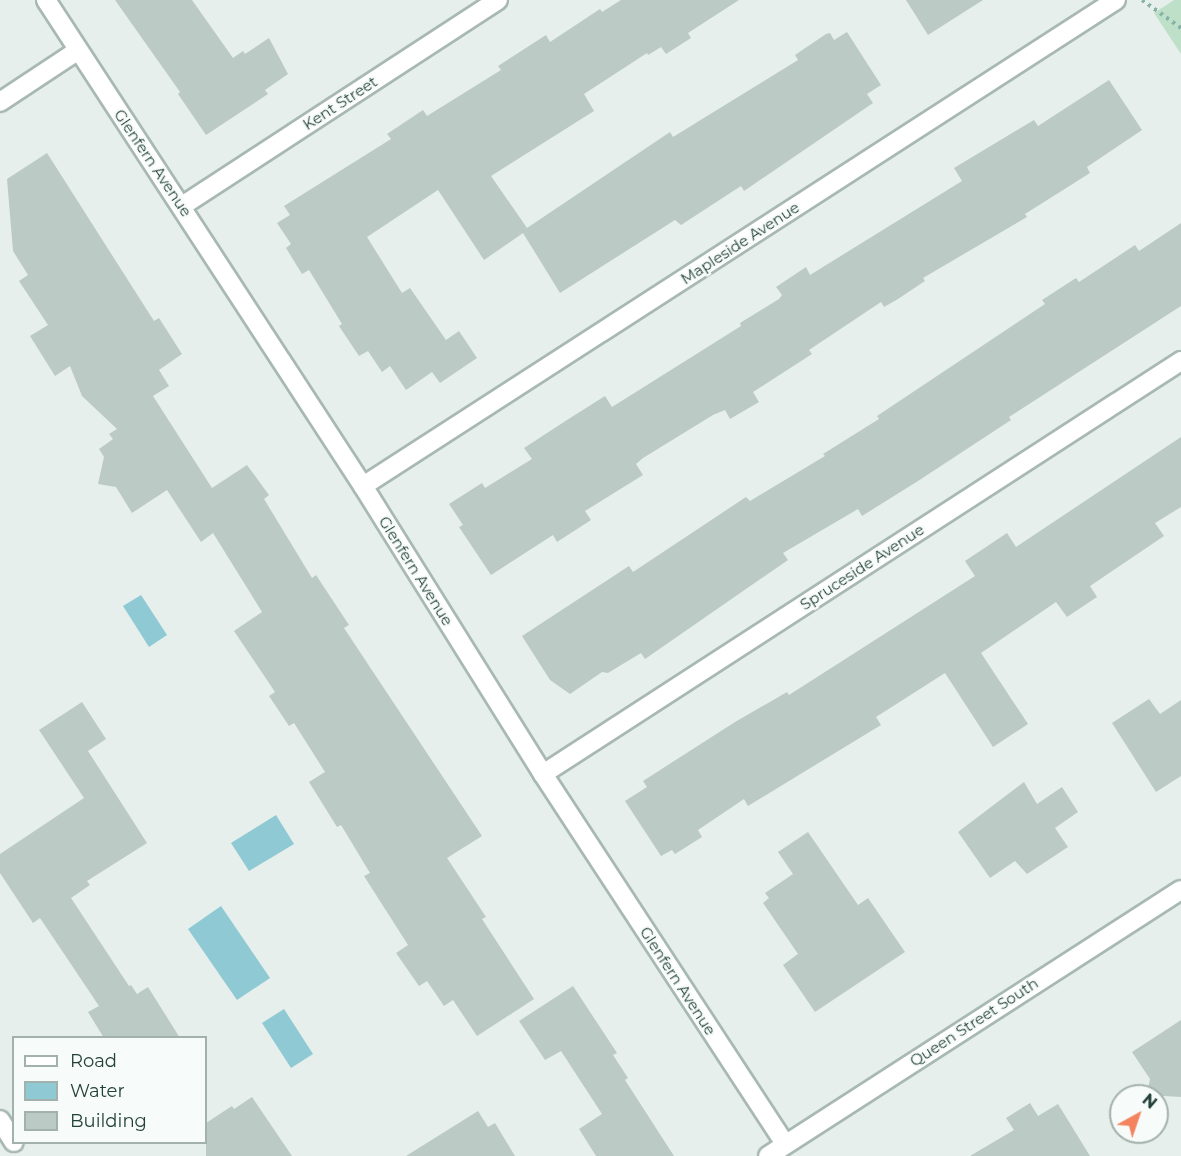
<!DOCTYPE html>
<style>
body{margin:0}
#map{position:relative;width:1181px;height:1156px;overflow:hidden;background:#e6efeb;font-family:Montserrat,sans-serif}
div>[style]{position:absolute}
.green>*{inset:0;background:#bfe0c8}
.water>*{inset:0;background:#8ec9d4}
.building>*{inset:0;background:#bbcac4}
.path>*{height:4px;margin-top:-2px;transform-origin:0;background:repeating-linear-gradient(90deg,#86b3a5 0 3px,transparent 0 7.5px)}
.roads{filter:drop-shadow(2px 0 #a8b8b2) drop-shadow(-2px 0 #a8b8b2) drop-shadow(0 2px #a8b8b2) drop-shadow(0 -2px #a8b8b2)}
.minor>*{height:18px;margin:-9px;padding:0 9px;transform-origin:9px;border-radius:9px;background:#fff}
.secondary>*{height:18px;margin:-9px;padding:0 9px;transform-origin:9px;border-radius:9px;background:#fff}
span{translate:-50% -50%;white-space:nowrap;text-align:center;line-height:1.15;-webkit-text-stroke:4.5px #f7fbf9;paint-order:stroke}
.street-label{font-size:15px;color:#24423a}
.legend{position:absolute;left:12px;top:1036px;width:195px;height:108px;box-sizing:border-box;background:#f7fbf9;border:2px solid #a3b1ad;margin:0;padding:8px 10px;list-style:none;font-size:18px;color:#24423a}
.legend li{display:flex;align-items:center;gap:12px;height:30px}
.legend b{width:30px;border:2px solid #a3b1ad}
.north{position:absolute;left:1109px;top:1084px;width:60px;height:60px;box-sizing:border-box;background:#f7fbf9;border:2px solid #a3b1ad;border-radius:50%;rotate:40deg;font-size:16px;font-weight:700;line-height:24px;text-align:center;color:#24423a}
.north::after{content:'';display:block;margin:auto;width:21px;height:27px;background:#f4845f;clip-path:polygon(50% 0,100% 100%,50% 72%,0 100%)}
</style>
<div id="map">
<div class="green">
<div style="clip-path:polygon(1174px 0,1181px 0,1181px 54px,1154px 13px)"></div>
</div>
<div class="water">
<div style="clip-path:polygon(141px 595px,167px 635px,149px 647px,123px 606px)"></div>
<div style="clip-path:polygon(276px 815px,294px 844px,249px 871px,231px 843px)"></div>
<div style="clip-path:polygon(221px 906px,270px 978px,237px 1000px,188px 929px)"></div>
<div style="clip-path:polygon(284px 1009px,313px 1054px,291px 1068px,262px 1023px)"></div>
</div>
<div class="building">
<div style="clip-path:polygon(115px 0,192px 0,233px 58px,243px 51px,245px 54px,269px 38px,288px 74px,265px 90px,268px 94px,206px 135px,178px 94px,180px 92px)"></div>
<div style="clip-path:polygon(621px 0,739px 0,688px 33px,691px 38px,666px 54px,661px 47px,648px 55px,647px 53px,584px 94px,594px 111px,491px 176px,527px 228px,670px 132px,673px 137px,798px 60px,795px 55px,826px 34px,830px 33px,834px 40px,847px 32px,881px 85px,867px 94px,873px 103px,744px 191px,741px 186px,681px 225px,675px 220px,560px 293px,523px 233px,484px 260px,438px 190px,367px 237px,402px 293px,410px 288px,446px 340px,459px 331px,477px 358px,440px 383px,432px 372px,406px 390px,390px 366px,382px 372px,368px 351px,359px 356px,339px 326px,342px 324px,309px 270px,302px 274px,286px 248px,291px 244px,277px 223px,290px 215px,284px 206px,391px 139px,387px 134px,423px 110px,427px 116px,501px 70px,498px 66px,546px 35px,550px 42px,600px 9px,602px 12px)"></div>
<div style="clip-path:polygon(906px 0,983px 0,928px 35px)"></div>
<div style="clip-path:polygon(1109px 80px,1142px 130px,1087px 167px,1090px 173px,1025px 214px,1027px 217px,923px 278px,925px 281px,898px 299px,884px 307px,881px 302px,809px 350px,812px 354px,753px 392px,759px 402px,730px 419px,725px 410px,713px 415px,643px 458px,636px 464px,643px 475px,585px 511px,591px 520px,557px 542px,553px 535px,491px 575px,459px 527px,463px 525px,449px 504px,482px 483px,485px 488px,532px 459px,524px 448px,567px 420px,605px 396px,612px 407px,741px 326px,740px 323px,779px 299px,782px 295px,776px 287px,806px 267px,810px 275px,962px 181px,954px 168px,1034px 120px,1038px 126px)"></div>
<div style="clip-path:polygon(47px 153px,154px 321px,159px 318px,182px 354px,159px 370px,169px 386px,153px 396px,212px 488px,247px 465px,269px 495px,264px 499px,312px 578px,316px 575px,349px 625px,344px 628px,482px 836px,447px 858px,486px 917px,482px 919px,534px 999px,477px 1036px,453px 1000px,444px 1006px,427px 981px,419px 986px,396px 953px,408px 945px,364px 876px,370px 873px,341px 825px,337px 827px,309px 782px,325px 772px,294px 723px,289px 726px,269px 696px,275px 692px,234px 631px,262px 612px,213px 533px,201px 542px,167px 490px,132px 513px,116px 487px,98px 484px,104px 457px,99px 449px,113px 439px,109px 434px,117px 429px,82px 396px,70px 366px,55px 376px,30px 336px,48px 325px,19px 281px,28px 275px,13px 251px,7px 179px)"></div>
<div style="clip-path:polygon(1181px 223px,1181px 306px,1009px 417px,1011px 420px,918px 481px,862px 516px,858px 509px,783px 553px,788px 560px,645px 659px,641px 653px,608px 673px,602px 672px,570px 694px,550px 680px,522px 636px,629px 566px,633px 572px,746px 497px,750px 501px,825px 456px,823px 454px,879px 419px,877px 416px,1045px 304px,1042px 300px,1076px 278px,1079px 282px,1135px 245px,1139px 251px)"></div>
<div style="clip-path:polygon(1181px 437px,1181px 507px,1155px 523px,1164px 536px,1090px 586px,1097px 597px,1067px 617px,1056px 602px,981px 653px,1028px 724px,993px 747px,945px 673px,876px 717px,881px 725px,748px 806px,744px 799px,698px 830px,702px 837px,675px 854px,672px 850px,661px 856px,625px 801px,647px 787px,643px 781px,735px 722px,787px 692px,789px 695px,975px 576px,965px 561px,1007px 533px,1016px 547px)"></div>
<div style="clip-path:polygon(1149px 699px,1160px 714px,1181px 700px,1181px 776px,1156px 792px,1112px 723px)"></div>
<div style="clip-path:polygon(82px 702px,106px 739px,88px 751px,147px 843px,87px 881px,90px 885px,71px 898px,129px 986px,131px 985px,137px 994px,148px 987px,180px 1038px,104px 1038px,88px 1012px,99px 1006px,40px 918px,33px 923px,0 873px,0 854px,84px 798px,39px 730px)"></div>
<div style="clip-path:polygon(1024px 782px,1037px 804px,1062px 787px,1078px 812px,1055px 828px,1068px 847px,1027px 874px,1015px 861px,990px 878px,958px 832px)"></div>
<div style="clip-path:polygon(808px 832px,858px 905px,868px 898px,905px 952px,815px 1012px,783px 965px,798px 954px,763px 903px,769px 898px,765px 893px,793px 874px,778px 852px)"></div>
<div style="clip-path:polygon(573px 986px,617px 1053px,613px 1055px,628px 1078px,625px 1080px,674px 1156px,596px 1156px,579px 1129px,602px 1114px,561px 1051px,545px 1060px,519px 1021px)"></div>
<div style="clip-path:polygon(1181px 1020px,1181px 1097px,1147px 1095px,1150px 1079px,1132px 1052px)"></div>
<div style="clip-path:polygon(252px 1097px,292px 1156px,206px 1156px,206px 1123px,232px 1106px,234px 1109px)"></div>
<div style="clip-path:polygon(1030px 1103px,1038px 1116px,1058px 1104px,1090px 1156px,970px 1156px,1014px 1130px,1006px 1118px)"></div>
<div style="clip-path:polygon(478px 1111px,488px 1127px,495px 1123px,515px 1156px,406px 1156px)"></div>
</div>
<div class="path">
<div style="left:1142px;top:0;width:48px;rotate:35.7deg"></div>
</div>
<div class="roads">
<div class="minor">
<div style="left:46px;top:0;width:580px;rotate:56.89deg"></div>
<div style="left:363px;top:486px;width:340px;rotate:58deg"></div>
<div style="left:543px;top:774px;width:442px;rotate:56.8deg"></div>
<div style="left:0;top:102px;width:92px;rotate:-33.5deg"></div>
<div style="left:182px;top:206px;width:377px;rotate:-33.1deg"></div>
<div style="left:363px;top:486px;width:896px;rotate:-32.84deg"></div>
<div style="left:543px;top:774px;width:760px;rotate:-32.92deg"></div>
<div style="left:0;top:1120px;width:26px;rotate:58deg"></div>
</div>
<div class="secondary">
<div style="left:768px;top:1156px;width:491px;rotate:-32.8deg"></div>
</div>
</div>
<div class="street-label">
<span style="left:340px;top:103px;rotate:-33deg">Kent Street</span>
<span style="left:153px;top:163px;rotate:56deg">Glenfern Avenue</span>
<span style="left:740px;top:243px;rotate:-33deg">Mapleside Avenue</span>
<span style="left:862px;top:567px;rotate:-33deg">Spruceside Avenue</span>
<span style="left:416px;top:571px;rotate:58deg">Glenfern Avenue</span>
<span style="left:678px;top:981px;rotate:57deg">Glenfern Avenue</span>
<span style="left:974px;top:1022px;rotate:-33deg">Queen Street South</span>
</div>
<ul class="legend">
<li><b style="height:8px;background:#fff"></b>Road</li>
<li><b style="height:16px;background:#8ec9d4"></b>Water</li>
<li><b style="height:16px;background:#bbcac4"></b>Building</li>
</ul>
<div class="north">N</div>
</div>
